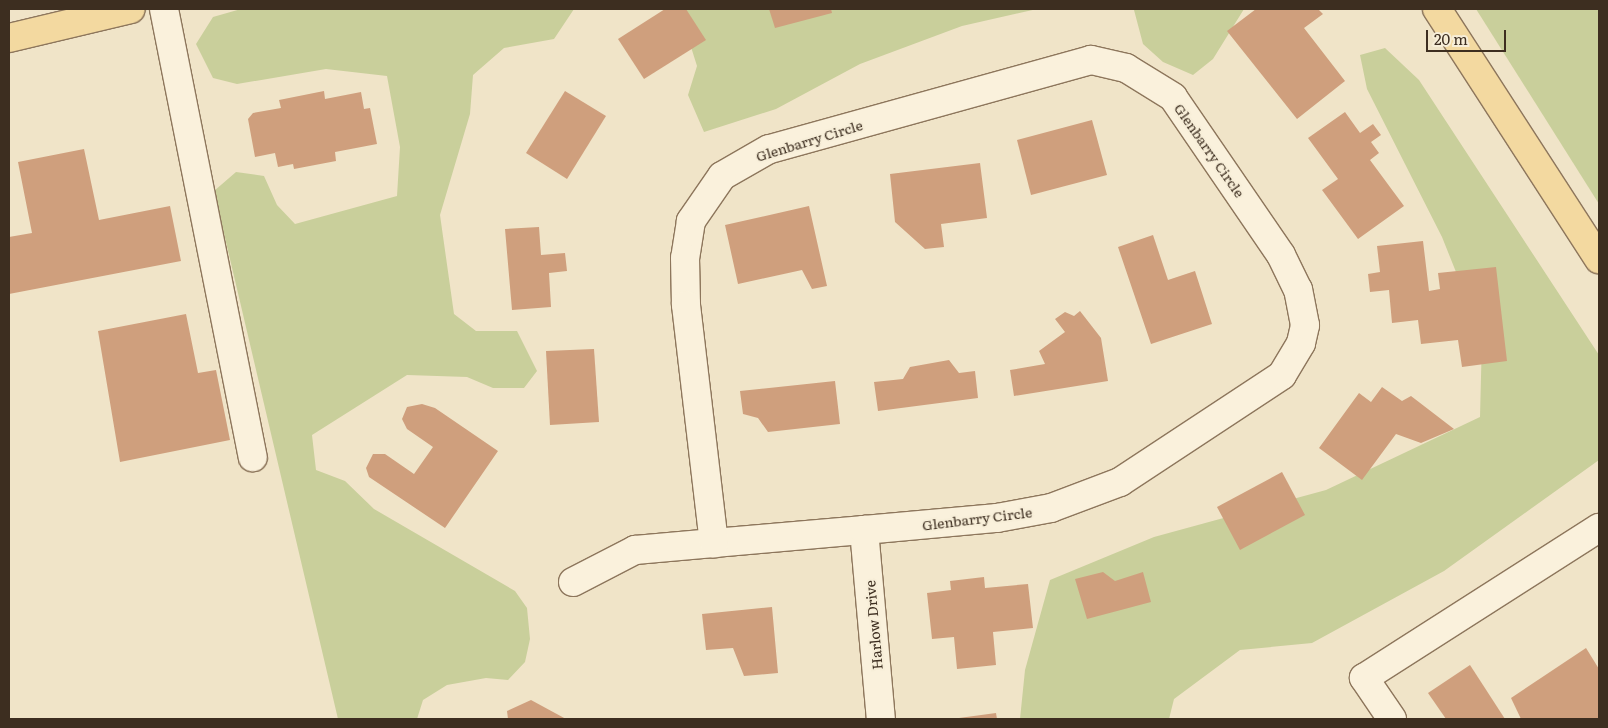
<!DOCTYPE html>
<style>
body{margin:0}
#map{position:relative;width:1608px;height:728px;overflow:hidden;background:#f0e4c8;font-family:Literata,serif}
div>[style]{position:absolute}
.green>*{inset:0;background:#c9cf9b}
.building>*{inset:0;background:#cf9f7d}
.roads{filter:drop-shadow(1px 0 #8d765c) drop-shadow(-1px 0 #8d765c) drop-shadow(0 1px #8d765c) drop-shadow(0 -1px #8d765c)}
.minor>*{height:28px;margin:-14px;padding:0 14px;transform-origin:14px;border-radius:14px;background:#faf1dc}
.major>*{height:28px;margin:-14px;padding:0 14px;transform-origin:14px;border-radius:14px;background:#f3d9a0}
span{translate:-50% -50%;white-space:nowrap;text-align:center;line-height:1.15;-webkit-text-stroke:4px #f7eed8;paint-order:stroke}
.street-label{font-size:14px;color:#3d2e20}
.frame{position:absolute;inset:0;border:10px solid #3d2e20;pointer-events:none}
.scale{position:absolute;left:1426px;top:30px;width:80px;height:22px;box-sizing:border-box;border:2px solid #3d2e20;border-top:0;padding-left:6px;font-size:15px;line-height:18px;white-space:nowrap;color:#3d2e20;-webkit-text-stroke:4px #f7eed8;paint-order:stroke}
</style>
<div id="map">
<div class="green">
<div style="clip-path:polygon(241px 9px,574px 9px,554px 39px,504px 48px,473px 75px,470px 114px,440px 215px,454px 314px,476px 331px,517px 331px,537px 371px,524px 388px,493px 388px,467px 377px,407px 375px,312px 435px,316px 470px,345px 481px,374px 509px,515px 591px,527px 608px,530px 639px,525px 662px,508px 680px,486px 678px,447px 685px,423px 700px,417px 719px,338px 719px,214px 191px,236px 172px,264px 176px,277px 205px,295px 224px,397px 196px,400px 147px,387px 76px,326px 69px,237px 84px,213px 78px,196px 44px,213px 17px)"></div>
<div style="clip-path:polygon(679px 9px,1037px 9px,962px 26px,860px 64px,776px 109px,704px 132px,688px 95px,697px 66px)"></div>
<div style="clip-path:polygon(1125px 9px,1244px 9px,1213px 59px,1193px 75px,1163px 62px,1143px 44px,1134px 10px)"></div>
<div style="clip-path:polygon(1476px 9px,1599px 9px,1599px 204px)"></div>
<div style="clip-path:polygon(1385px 48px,1419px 80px,1599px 355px,1599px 460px,1444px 571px,1312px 643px,1240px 650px,1174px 699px,1169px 719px,1020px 719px,1025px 670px,1050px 580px,1154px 537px,1326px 490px,1480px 417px,1482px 337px,1442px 237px,1367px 89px,1360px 55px)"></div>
</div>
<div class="building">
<div style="clip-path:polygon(665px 9px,686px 9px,706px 40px,644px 79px,618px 39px)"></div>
<div style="clip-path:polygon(769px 9px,831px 9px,832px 13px,775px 28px)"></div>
<div style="clip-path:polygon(1256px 9px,1318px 9px,1323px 14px,1304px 28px,1345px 81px,1297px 119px,1227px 31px)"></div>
<div style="clip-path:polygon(324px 91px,325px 99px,361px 92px,364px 109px,370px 108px,377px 144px,335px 152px,336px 161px,294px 169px,293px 164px,278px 167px,275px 153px,255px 157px,248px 119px,253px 113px,281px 108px,279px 100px)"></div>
<div style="clip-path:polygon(565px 91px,606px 116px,567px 179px,526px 153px)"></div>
<div style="clip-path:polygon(1345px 112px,1360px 133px,1373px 124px,1381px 135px,1371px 142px,1379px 153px,1370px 160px,1404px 206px,1358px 239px,1322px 190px,1338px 179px,1308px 138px)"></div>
<div style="clip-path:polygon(1092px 120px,1107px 175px,1031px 195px,1017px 140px)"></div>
<div style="clip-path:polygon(84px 149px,99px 220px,170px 206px,181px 261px,9px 294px,9px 237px,32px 233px,18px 162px)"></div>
<div style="clip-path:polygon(980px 163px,987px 218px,941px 224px,944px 247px,925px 249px,895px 222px,890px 174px)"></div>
<div style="clip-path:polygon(809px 206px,827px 286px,812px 289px,802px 270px,738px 284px,725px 225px)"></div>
<div style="clip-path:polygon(539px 227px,541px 255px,565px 253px,567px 271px,549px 273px,551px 307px,512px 310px,505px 229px)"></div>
<div style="clip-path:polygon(1153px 235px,1168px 280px,1195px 271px,1212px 324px,1151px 344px,1118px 247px)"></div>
<div style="clip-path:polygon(1423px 241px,1429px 291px,1440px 289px,1438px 273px,1496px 267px,1507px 361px,1462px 367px,1458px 340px,1421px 344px,1418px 320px,1392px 323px,1389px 290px,1370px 292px,1368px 274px,1380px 272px,1377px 246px)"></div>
<div style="clip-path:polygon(1080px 311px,1101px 338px,1108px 381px,1014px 396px,1010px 370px,1045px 364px,1039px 351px,1065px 332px,1055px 319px,1065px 312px,1074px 316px)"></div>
<div style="clip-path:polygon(186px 314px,198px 373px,216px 370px,230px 440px,120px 462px,98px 331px)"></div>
<div style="clip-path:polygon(594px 349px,599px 422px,550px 425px,546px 351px)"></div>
<div style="clip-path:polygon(949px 360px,959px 373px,975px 371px,978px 398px,878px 411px,874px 382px,903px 379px,910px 367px)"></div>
<div style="clip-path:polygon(835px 381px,840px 424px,768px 432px,758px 418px,743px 414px,740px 391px)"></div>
<div style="clip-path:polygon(1382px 387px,1402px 401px,1411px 396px,1454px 429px,1421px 443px,1396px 434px,1362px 480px,1319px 448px,1359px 393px,1371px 402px)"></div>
<div style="clip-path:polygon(422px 404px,435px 408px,498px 451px,445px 528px,369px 477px,366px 468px,373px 454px,385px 454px,414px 474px,433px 447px,407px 429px,402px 419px,407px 407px)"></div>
<div style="clip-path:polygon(1282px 472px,1305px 515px,1240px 550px,1217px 507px)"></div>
<div style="clip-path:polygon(1103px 572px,1115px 581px,1143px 572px,1151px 602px,1087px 619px,1075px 579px)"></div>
<div style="clip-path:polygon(984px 577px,985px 588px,1028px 584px,1033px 628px,993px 632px,996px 665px,957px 669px,954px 637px,932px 639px,927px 593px,951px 590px,950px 581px)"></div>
<div style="clip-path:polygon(772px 607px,778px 673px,744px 676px,733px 648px,706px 650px,702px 614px)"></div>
<div style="clip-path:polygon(1586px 648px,1599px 669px,1599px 719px,1521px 719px,1511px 698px)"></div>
<div style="clip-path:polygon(1470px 665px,1505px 719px,1446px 719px,1428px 693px)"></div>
<div style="clip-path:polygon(531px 700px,566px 719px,508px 719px,507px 711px)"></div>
<div style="clip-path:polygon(996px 713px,997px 719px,959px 719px,959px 718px)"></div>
</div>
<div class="roads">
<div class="minor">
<div style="left:164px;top:9px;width:457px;rotate:78.8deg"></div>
<div style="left:864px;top:530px;width:190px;rotate:84.9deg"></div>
<div style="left:573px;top:582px;width:70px;rotate:-27.3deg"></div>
<div style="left:635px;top:550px;width:79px;rotate:-5.1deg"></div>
<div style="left:714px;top:543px;width:151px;rotate:-5deg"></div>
<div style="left:864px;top:530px;width:134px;rotate:-5.2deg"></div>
<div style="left:997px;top:518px;width:55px;rotate:-10.5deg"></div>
<div style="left:1051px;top:508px;width:74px;rotate:-20.6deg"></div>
<div style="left:1120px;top:482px;width:194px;rotate:-33.4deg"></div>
<div style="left:1282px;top:375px;width:37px;rotate:-59deg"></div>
<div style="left:1301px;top:343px;width:18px;rotate:-77deg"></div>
<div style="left:1305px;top:325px;width:36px;rotate:-101deg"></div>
<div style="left:1298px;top:290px;width:39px;rotate:-116deg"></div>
<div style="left:1281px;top:255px;width:191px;rotate:-124.4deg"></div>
<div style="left:1173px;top:97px;width:55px;rotate:-148.3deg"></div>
<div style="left:1126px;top:68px;width:36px;rotate:-167deg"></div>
<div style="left:1091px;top:60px;width:334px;rotate:164.5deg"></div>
<div style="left:769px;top:149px;width:54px;rotate:150.1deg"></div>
<div style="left:722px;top:176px;width:55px;rotate:124.6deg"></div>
<div style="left:691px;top:221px;width:37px;rotate:99deg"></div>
<div style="left:685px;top:258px;width:47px;rotate:88.8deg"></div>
<div style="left:686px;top:305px;width:240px;rotate:83.3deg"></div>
<div style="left:1392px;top:719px;width:50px;rotate:-124.3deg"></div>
<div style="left:1364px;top:678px;width:279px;rotate:-32.6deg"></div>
</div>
<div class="major">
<div style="left:1437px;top:9px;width:298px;rotate:57.1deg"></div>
<div style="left:9px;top:38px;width:125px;rotate:-13.4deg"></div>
</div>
</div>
<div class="street-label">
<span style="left:809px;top:140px;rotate:-17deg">Glenbarry Circle</span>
<span style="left:1210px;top:150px;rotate:55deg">Glenbarry Circle</span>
<span style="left:977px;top:518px;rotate:-7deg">Glenbarry Circle</span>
<span style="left:873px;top:625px;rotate:-95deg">Harlow Drive</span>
</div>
<div class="frame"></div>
<div class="scale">20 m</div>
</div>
